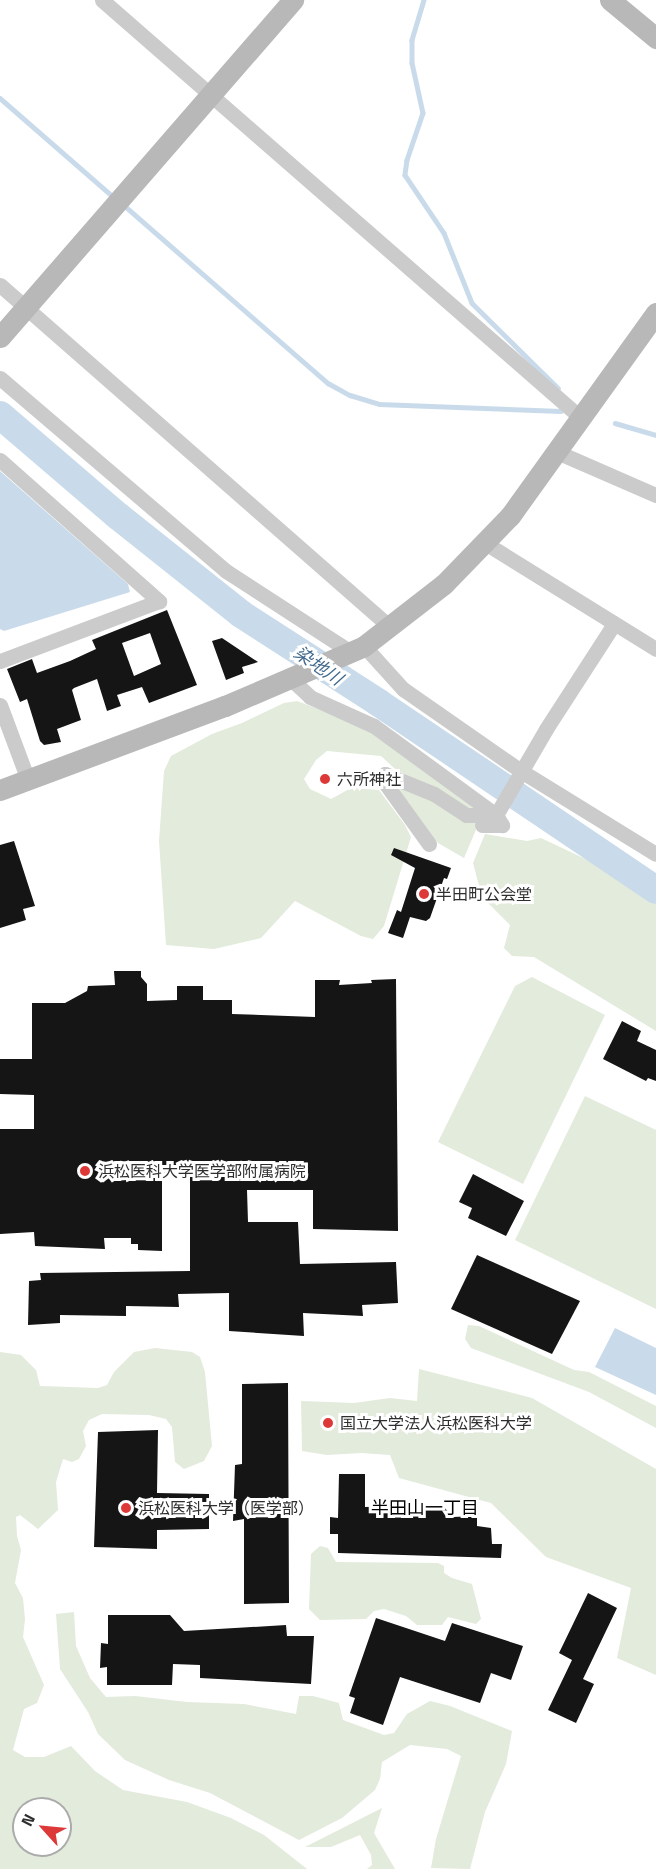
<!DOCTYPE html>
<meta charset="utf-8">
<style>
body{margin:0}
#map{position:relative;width:656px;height:1869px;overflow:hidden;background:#fff;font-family:"Titillium Web","Noto Sans JP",sans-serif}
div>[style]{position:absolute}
.green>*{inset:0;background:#e3ebdc}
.water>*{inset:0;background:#c9dbea}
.stream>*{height:4.5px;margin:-2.25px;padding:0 2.25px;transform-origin:2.25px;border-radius:2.25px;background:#c9dbea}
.river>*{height:28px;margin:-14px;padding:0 14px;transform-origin:14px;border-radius:14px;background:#c9dbea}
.building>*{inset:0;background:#151515}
.street>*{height:15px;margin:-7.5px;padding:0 7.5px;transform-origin:7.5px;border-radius:7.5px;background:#cbcbcb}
.secondary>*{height:21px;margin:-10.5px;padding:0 10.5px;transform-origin:10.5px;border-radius:10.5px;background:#b8b8b8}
.dots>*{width:16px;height:16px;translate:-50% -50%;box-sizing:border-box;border:3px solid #fff;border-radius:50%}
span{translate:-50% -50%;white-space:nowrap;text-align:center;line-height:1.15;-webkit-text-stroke:6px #fff;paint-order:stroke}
.poi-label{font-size:16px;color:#2e2e2e}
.left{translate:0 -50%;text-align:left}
.water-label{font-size:18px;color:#40698c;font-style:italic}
.neighbourhood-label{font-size:18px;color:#000}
.north{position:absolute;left:12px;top:1797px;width:60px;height:60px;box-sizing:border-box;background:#fff;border:2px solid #ababab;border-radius:50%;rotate:297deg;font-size:16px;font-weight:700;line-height:24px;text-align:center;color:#2e2e2e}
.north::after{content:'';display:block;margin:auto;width:21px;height:27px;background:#dd3939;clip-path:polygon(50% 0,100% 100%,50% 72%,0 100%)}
</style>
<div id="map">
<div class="green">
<div style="clip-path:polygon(297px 701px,371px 729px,484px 811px,465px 810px,394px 768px,381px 756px,327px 751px,316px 760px,304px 779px,310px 789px,331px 799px,351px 788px,379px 790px,405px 825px,411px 837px,384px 926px,373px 939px,361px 936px,295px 901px,261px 938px,214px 949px,166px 945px,159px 841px,164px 771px,171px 756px,212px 734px,242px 723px,284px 703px)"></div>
<div style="clip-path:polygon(402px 783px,478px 825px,464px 858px,438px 843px,414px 819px,389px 784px)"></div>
<div style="clip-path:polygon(485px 834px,527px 841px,541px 838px,615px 873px,656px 898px,656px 1031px,534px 957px,512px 956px,504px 948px,510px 925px,482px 897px,473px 863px)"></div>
<div style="clip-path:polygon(532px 977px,605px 1015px,523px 1184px,438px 1142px,515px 986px)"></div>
<div style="clip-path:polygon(585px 1096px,656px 1130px,656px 1309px,515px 1240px)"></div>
<div style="clip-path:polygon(468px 1325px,479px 1326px,574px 1370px,589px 1372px,656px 1406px,656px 1428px,589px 1392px,471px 1348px,465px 1339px)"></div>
<div style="clip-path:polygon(evenodd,155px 1348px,192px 1352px,200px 1357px,205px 1372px,212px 1446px,204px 1461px,184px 1469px,175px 1462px,172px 1427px,166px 1419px,149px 1415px,102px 1414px,89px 1420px,83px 1431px,86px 1446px,79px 1459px,72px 1462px,63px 1459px,56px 1482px,58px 1510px,38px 1529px,20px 1515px,16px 1517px,17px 1536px,21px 1550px,15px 1583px,23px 1598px,25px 1619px,23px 1637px,44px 1685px,37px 1703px,24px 1709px,13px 1750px,25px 1757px,44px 1757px,71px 1746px,95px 1771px,123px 1790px,187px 1802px,231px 1818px,264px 1835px,307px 1869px,0 1869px,0 1352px,21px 1355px,36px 1370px,40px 1386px,98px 1388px,107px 1385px,114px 1372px,134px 1352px,155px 1348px,24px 1809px,60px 1809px,60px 1845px,24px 1845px,24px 1809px)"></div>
<div style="clip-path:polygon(419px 1369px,532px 1398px,656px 1469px,656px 1675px,617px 1658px,631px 1588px,546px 1557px,491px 1503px,399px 1478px,390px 1455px,361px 1453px,327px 1455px,302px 1451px,301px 1401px,354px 1403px,390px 1398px,417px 1401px)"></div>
<div style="clip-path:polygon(320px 1546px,328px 1548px,336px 1562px,438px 1563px,444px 1566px,444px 1573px,452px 1578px,472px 1584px,481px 1619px,476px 1624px,448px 1617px,442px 1625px,417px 1625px,406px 1616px,384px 1609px,374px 1611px,366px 1619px,320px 1620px,309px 1609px,311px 1554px)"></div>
<div style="clip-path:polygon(74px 1612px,76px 1646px,90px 1678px,106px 1697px,135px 1696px,187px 1702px,244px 1704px,296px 1714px,299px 1696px,313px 1696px,339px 1703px,343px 1720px,384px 1735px,394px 1733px,407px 1714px,430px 1701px,450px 1706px,512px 1731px,506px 1764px,485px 1812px,470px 1869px,431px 1868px,436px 1839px,461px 1756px,447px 1749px,410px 1745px,382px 1762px,380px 1779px,375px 1790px,342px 1818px,299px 1840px,210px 1793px,169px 1780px,125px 1760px,98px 1734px,88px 1712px,60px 1669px,56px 1614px)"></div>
<div style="clip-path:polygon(382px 1808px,374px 1833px,395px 1869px,367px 1869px,372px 1865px,371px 1855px,360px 1835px,331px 1847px,305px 1847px)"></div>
</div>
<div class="water">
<div style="clip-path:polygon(0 471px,128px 584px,130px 592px,4px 631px,0 629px)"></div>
<div style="clip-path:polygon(615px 1328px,656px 1348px,656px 1395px,595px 1367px)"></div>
</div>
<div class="stream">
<div style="left:424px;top:0;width:42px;rotate:106.7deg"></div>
<div style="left:412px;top:40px;width:23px;rotate:90deg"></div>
<div style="left:412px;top:63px;width:51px;rotate:77.6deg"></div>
<div style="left:423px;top:113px;width:50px;rotate:108.8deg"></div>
<div style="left:407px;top:160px;width:15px;rotate:98deg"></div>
<div style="left:405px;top:175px;width:70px;rotate:56.1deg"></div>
<div style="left:444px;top:233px;width:75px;rotate:68.2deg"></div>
<div style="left:472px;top:303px;width:121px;rotate:44.7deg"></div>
<div style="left:0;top:98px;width:147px;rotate:41.1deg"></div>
<div style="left:126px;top:207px;width:268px;rotate:41.1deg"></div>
<div style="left:328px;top:383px;width:25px;rotate:29deg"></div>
<div style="left:350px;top:395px;width:30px;rotate:17deg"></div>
<div style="left:379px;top:404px;width:182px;rotate:2.2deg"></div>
<div style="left:615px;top:423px;width:43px;rotate:16.3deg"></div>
</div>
<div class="river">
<div style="left:0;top:415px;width:155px;rotate:40.6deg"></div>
<div style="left:118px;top:516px;width:157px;rotate:38.5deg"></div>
<div style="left:241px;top:614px;width:164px;rotate:32.8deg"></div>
<div style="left:379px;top:703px;width:334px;rotate:34deg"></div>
</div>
<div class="building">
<div style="clip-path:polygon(evenodd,167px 610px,197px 685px,149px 703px,142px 687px,117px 695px,121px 706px,107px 711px,97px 679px,74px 688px,72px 690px,81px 720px,57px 729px,61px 742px,44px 745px,40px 741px,27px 699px,20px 702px,7px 669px,32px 659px,37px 673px,70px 661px,96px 649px,92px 640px,167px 610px,150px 633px,161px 664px,134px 676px,122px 643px,150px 633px)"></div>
<div style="clip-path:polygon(222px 638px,258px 662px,242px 667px,244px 673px,226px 680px,212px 641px)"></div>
<div style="clip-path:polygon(14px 841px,35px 906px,23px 909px,26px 920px,0 928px,0 845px)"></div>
<div style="clip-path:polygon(394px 848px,451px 868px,447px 879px,444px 878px,430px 918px,426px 921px,410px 917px,403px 938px,388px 933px,397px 910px,401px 912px,415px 868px,391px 855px)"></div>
<div style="clip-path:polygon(114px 971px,141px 971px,141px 977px,147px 984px,147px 1001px,177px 1000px,177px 986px,203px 986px,203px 1000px,232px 1000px,232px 1014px,315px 1017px,315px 980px,340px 980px,339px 985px,372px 983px,371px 980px,396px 979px,398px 1231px,313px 1229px,313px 1190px,247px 1190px,248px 1222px,298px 1222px,300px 1264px,396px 1262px,398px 1303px,362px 1305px,363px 1316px,303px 1313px,304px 1336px,229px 1331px,229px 1293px,178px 1294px,179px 1307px,126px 1306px,126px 1316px,60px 1315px,60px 1323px,28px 1325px,29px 1281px,41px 1280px,40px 1273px,190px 1271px,190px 1175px,162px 1176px,162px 1251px,138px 1250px,138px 1244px,131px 1244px,131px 1238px,104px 1238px,105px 1249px,35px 1246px,34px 1232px,0 1234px,0 1129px,34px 1129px,34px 1095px,0 1094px,0 1059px,32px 1059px,32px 1003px,65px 1003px,87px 991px,88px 986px,115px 985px)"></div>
<div style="clip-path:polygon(622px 1021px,641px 1031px,637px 1041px,656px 1050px,656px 1081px,648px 1078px,646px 1081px,603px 1059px)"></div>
<div style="clip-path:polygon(473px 1174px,524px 1201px,506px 1236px,468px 1218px,472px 1208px,459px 1202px)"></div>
<div style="clip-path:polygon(477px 1255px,580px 1301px,552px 1354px,451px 1309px)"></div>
<div style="clip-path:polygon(288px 1383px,289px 1603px,244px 1604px,244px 1519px,233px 1521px,235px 1465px,242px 1464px,242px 1384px)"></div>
<div style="clip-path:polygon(158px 1430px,157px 1493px,209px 1494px,209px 1529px,157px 1530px,157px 1549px,94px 1547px,98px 1432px)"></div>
<div style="clip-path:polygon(339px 1474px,365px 1474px,365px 1507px,442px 1505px,453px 1517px,477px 1516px,477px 1526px,491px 1528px,492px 1544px,502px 1544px,501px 1558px,338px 1553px,338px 1534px,330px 1534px,330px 1517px,338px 1518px)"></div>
<div style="clip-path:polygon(588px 1593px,617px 1608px,583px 1679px,594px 1684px,576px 1723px,548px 1710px,572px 1660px,559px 1653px)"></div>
<div style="clip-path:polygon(108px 1615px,170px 1615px,184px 1631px,286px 1625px,287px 1636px,314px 1636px,311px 1684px,200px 1678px,200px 1665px,173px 1664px,172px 1685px,107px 1685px,107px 1667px,100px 1668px,101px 1643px,108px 1644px)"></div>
<div style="clip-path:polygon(376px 1618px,445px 1641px,452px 1623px,523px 1646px,511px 1680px,491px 1673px,480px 1703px,400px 1677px,383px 1725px,350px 1713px,355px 1698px,349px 1696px)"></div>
</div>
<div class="street">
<div style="left:102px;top:0;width:636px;rotate:41.11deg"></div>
<div style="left:0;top:285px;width:517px;rotate:41.24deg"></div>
<div style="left:0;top:378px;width:297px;rotate:40.5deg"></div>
<div style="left:226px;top:571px;width:147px;rotate:33deg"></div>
<div style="left:557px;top:452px;width:108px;rotate:23.5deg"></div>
<div style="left:0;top:460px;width:213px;rotate:41.6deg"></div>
<div style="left:159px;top:601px;width:170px;rotate:159.3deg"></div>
<div style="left:485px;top:543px;width:201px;rotate:31.8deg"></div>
<div style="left:364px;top:646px;width:58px;rotate:47.8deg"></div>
<div style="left:403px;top:689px;width:144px;rotate:34.8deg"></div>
<div style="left:521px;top:771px;width:158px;rotate:31.6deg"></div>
<div style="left:291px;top:679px;width:26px;rotate:43deg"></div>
<div style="left:310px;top:697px;width:70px;rotate:24.4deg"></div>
<div style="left:374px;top:726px;width:151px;rotate:36.1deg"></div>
<div style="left:496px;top:815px;width:12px;rotate:59deg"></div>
<div style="left:502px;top:825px;width:20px;rotate:180deg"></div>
<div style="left:0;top:705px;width:80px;rotate:69.5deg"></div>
<div style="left:496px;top:815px;width:99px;rotate:-59.8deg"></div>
<div style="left:546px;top:729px;width:125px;rotate:-57.1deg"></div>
<div style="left:429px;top:844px;width:75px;rotate:-125.8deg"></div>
<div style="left:385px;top:783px;width:9px;rotate:-90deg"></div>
<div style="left:385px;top:774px;width:53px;rotate:22.2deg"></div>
<div style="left:434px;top:794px;width:38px;rotate:33deg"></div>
<div style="left:466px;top:815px;width:30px"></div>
</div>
<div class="secondary">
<div style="left:610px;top:0;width:60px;rotate:39.6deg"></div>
<div style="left:0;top:337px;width:447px;rotate:-49deg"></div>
<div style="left:0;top:790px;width:240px;rotate:-20.5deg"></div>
<div style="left:225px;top:706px;width:151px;rotate:-23.3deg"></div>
<div style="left:364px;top:646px;width:101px;rotate:-37.8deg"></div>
<div style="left:444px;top:584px;width:95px;rotate:-45.9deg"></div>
<div style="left:510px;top:516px;width:250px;rotate:-54.3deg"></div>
</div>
<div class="dots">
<div style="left:325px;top:779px;background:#dd3939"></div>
<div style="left:424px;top:894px;background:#dd3939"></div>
<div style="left:85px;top:1171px;background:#dd3939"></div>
<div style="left:328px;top:1423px;background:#dd3939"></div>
<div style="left:126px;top:1508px;background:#dd3939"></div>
</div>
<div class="poi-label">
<span class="left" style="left:337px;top:779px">六所神社</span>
<span class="left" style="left:436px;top:894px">半田町公会堂</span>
<span class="left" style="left:98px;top:1171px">浜松医科大学医学部附属病院</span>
<span class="left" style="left:340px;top:1423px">国立大学法人浜松医科大学</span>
<span class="left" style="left:138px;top:1508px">浜松医科大学（医学部）</span>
</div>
<div class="water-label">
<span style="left:318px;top:666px;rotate:34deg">染地川</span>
</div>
<div class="neighbourhood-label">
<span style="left:425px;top:1508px">半田山一丁目</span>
</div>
<div class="north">N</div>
</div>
